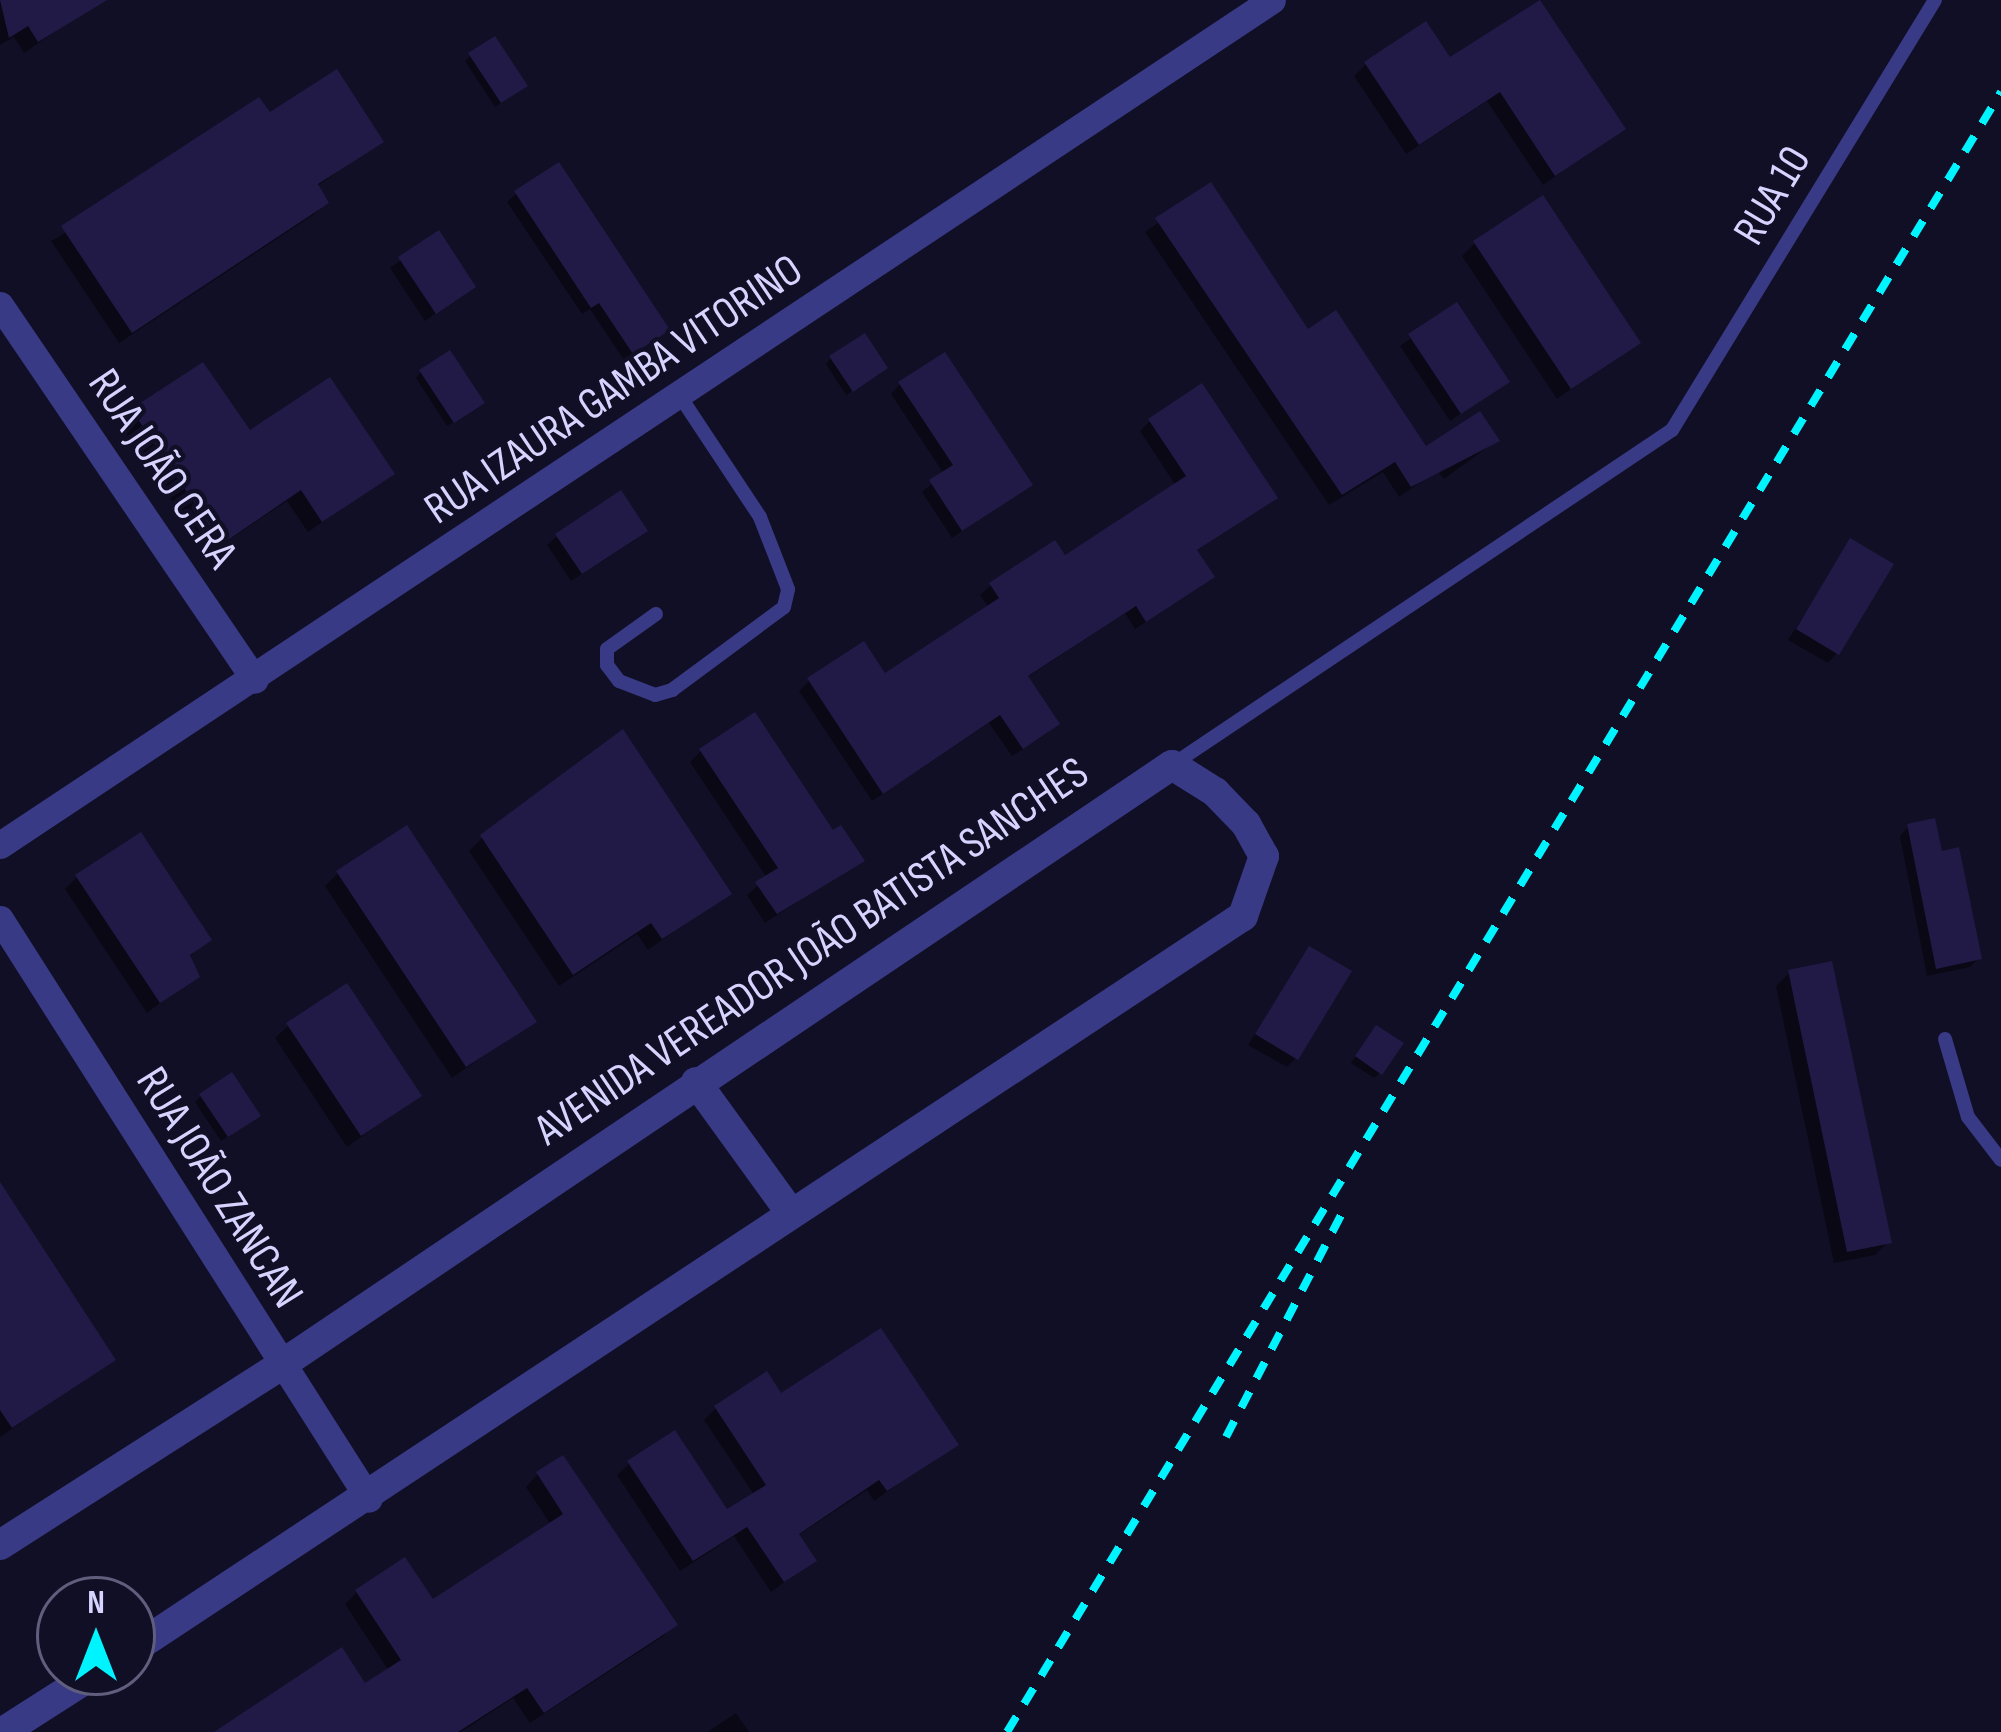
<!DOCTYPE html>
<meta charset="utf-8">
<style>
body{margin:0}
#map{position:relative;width:2001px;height:1732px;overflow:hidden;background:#110f26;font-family:"Sofia Sans Condensed",sans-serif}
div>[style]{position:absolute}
.shadow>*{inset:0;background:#0007}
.building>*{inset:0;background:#211a47}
.service>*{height:14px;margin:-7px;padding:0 7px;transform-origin:7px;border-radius:7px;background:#393a86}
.minor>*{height:27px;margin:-13.5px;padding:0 13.5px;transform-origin:13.5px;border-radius:13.5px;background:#393a86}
.tertiary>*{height:30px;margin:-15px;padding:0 15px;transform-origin:15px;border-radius:15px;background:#393a86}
.rail>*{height:8px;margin-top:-4px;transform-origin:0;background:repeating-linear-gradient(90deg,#00f4ff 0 18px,transparent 0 33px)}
span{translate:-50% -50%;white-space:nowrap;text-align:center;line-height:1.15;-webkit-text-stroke:9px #110f26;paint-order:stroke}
.street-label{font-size:45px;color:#d6d4ff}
.north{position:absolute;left:36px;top:1576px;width:120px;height:120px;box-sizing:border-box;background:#110f26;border:3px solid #605e7d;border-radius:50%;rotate:0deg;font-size:33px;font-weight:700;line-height:48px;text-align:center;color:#d6d4ff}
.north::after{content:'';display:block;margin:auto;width:42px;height:54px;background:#00f4ff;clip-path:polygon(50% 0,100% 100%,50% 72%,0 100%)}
</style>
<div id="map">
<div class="shadow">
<div style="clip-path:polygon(0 0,84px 0,89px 8px,24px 53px,14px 37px,0 45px)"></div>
<div style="clip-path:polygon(470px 56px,519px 91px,495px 107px,465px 61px)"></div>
<div style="clip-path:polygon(1449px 62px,1622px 129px,1543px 185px,1487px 101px,1406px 154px,1354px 76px,1366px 64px)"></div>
<div style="clip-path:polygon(270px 116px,381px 141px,316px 187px,326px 203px,313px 215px,119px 343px,51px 241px)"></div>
<div style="clip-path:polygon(1210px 186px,1307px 333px,1425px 450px,1496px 441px,1444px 479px,1438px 471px,1399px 497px,1383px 472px,1329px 505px,1145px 232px)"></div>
<div style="clip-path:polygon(516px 194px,658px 338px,624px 360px,590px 309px,582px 314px,507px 202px)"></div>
<div style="clip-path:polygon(438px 234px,472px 287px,425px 321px,390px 268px)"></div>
<div style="clip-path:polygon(1475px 243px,1637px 342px,1557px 399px,1462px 256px)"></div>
<div style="clip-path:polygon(1456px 306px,1506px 382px,1450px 421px,1400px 346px)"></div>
<div style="clip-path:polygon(831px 358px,879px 374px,846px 395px,826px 364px)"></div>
<div style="clip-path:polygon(421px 372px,475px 408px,447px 426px,416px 378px)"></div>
<div style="clip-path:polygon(900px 384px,1029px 485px,952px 538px,922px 492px,944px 474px,891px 394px)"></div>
<div style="clip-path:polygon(133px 412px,249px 434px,391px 474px,308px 532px,287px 501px,208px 554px,120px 424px)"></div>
<div style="clip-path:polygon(1150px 421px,1274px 498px,1195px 552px,1201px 586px,1135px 629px,1125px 613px,1026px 678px,1056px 724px,1046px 734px,1012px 756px,989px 723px,872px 801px,799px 691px,809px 681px,884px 677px,989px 608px,980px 595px,991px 585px,1054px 544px,1064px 559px,1176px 486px,1140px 431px)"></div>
<div style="clip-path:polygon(557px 536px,635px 540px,571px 581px,547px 545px)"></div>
<div style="clip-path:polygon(1851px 542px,1837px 653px,1828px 663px,1788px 640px)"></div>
<div style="clip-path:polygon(701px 751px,832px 834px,861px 860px,765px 923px,747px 895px,767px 878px,690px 762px)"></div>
<div style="clip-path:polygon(1909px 826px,1940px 854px,1979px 958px,1970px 967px,1927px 976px,1900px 836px)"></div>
<div style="clip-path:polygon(482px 838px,728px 893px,648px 950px,637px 934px,559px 986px,469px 851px)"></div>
<div style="clip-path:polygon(338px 873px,533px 1021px,452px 1078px,325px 886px)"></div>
<div style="clip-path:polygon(77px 877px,208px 940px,188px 958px,196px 976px,147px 1013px,65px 889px)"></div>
<div style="clip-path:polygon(1309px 949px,1296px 1058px,1287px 1067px,1248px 1045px)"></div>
<div style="clip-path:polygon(1789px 973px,1888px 1242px,1875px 1255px,1834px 1263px,1776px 986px)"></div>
<div style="clip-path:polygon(288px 1026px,418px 1096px,347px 1147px,275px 1038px)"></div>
<div style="clip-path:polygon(1371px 1034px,1380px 1073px,1374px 1078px,1351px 1063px)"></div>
<div style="clip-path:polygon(201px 1096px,252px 1121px,221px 1141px,195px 1102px)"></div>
<div style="clip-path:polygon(0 1212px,112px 1360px,0 1437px)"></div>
<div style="clip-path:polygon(780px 1397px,955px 1444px,874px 1501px,867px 1490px,797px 1536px,813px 1561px,771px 1592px,734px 1536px,680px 1571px,617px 1475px,629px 1464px,726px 1513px,755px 1496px,704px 1420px,716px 1408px)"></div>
<div style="clip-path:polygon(538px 1474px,674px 1625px,662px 1637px,530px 1723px,513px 1698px,461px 1732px,219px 1732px,365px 1687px,389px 1671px,345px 1604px,357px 1592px,432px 1603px,551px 1525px,526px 1487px)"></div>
<div style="clip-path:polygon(736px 1713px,749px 1732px,707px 1732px,709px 1731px)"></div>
</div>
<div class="building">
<div style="clip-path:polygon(0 0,107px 0,38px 42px,28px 26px,9px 38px)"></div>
<div style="clip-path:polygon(1540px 0,1626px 129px,1555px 176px,1500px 92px,1419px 145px,1364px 62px,1426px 21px,1450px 57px)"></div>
<div style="clip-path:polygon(495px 36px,528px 86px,501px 103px,468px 53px)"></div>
<div style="clip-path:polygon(337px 69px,384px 142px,318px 184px,329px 203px,132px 333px,61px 226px,259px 97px,270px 112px)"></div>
<div style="clip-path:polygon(559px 162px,670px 330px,633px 354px,599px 303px,591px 308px,514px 191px)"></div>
<div style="clip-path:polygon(1211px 182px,1308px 329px,1336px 310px,1426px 446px,1480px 411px,1500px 441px,1411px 487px,1395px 462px,1342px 495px,1155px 218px)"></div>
<div style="clip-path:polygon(1543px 195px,1641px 343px,1571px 389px,1473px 241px)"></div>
<div style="clip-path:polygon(439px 230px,476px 287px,436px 314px,398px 257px)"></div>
<div style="clip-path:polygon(1457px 302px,1510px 382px,1461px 414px,1408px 334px)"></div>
<div style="clip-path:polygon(865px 333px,888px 368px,853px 392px,829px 356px)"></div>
<div style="clip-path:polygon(450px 350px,485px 403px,454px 423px,419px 370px)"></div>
<div style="clip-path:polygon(945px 352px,1033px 485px,962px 531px,929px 480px,953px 465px,898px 382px)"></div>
<div style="clip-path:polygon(203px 362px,250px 430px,330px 377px,395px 474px,322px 522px,301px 490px,222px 544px,131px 409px)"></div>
<div style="clip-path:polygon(1202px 383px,1278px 498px,1197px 550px,1215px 577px,1146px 622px,1136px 606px,1028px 676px,1060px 724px,1023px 749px,1000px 715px,883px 794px,807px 678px,864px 641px,885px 673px,999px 598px,989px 583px,1055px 540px,1065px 555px,1186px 476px,1148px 419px)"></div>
<div style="clip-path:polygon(621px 490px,648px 531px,582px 574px,555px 534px)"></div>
<div style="clip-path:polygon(1850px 538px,1894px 564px,1839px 655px,1796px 629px)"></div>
<div style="clip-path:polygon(755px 712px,833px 830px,841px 825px,865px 861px,777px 914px,755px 882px,778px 868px,699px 749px)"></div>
<div style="clip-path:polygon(623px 729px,732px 894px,662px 939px,651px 923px,573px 975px,480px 835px)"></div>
<div style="clip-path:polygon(1935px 818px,1942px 851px,1959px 847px,1982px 959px,1936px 969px,1907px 824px)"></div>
<div style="clip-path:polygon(407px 825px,537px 1022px,466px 1067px,336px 871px)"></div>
<div style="clip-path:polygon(141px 832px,212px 940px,190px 955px,200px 977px,160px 1003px,75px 875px)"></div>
<div style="clip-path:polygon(1309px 946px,1352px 971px,1298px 1060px,1255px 1034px)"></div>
<div style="clip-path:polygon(1832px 961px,1892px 1243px,1847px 1252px,1788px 970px)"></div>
<div style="clip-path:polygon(347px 983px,422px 1096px,361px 1136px,286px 1023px)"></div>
<div style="clip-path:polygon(1376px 1025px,1404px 1043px,1382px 1075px,1355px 1056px)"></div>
<div style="clip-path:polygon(232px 1072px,261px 1116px,228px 1137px,199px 1094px)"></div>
<div style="clip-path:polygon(0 1182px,116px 1360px,12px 1428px,0 1410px)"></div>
<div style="clip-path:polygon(881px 1328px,959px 1445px,887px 1491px,879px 1480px,799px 1534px,817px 1561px,784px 1582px,747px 1527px,693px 1561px,627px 1461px,675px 1430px,727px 1509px,766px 1485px,714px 1406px,767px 1371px,781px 1393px)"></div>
<div style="clip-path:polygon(563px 1455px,678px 1625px,544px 1713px,527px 1688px,458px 1732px,214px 1732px,342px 1647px,365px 1683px,401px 1660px,355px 1590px,405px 1557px,433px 1599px,563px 1514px,536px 1472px)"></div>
</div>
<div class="service">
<div style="left:656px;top:614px;width:60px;rotate:144.5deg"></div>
<div style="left:607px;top:649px;width:16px;rotate:90deg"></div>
<div style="left:607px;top:665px;width:20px;rotate:53deg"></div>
<div style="left:619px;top:681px;width:39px;rotate:21deg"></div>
<div style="left:655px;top:695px;width:18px;rotate:-16deg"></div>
<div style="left:672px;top:690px;width:139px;rotate:-36.5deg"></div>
<div style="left:784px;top:607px;width:18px;rotate:-77deg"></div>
<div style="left:788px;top:589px;width:77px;rotate:-111.3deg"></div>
<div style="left:760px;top:517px;width:145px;rotate:-123.5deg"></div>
<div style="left:1172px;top:765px;width:602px;rotate:-33.82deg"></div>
<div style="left:1672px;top:430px;width:504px;rotate:-58.55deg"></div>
<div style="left:1945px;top:1039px;width:81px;rotate:73.6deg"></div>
<div style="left:1968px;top:1117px;width:54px;rotate:52.5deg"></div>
</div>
<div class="minor">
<div style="left:0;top:305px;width:453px;rotate:55.8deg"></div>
<div style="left:0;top:845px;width:1527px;rotate:-33.6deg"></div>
<div style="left:0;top:919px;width:687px;rotate:57.54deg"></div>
</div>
<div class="tertiary">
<div style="left:696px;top:1082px;width:162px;rotate:54.1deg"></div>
<div style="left:0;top:1545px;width:334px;rotate:-32.6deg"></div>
<div style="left:281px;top:1365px;width:1074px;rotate:-33.96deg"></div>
<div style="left:1172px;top:765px;width:51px;rotate:32.1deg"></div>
<div style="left:1215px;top:792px;width:45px;rotate:45.9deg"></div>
<div style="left:1246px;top:824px;width:37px;rotate:61deg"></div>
<div style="left:1264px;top:856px;width:64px;rotate:109.3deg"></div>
<div style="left:1243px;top:916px;width:1332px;rotate:146.55deg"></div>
<div style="left:3px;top:1732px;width:112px;rotate:-32.6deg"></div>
</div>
<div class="rail">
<div style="left:1226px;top:1437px;width:259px;rotate:-62.6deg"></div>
<div style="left:1007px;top:1732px;width:1918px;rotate:-58.78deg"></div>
</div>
<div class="street-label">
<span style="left:1773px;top:196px;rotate:-59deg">RUA 10</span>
<span style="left:614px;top:390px;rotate:-34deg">RUA IZAURA GAMBA VITORINO</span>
<span style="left:162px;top:469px;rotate:56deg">RUA JOÃO CERA</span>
<span style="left:812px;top:952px;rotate:-34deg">AVENIDA VEREADOR JOÃO BATISTA SANCHES</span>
<span style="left:219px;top:1188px;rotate:58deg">RUA JOÃO ZANCAN</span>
</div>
<div class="north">N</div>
</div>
